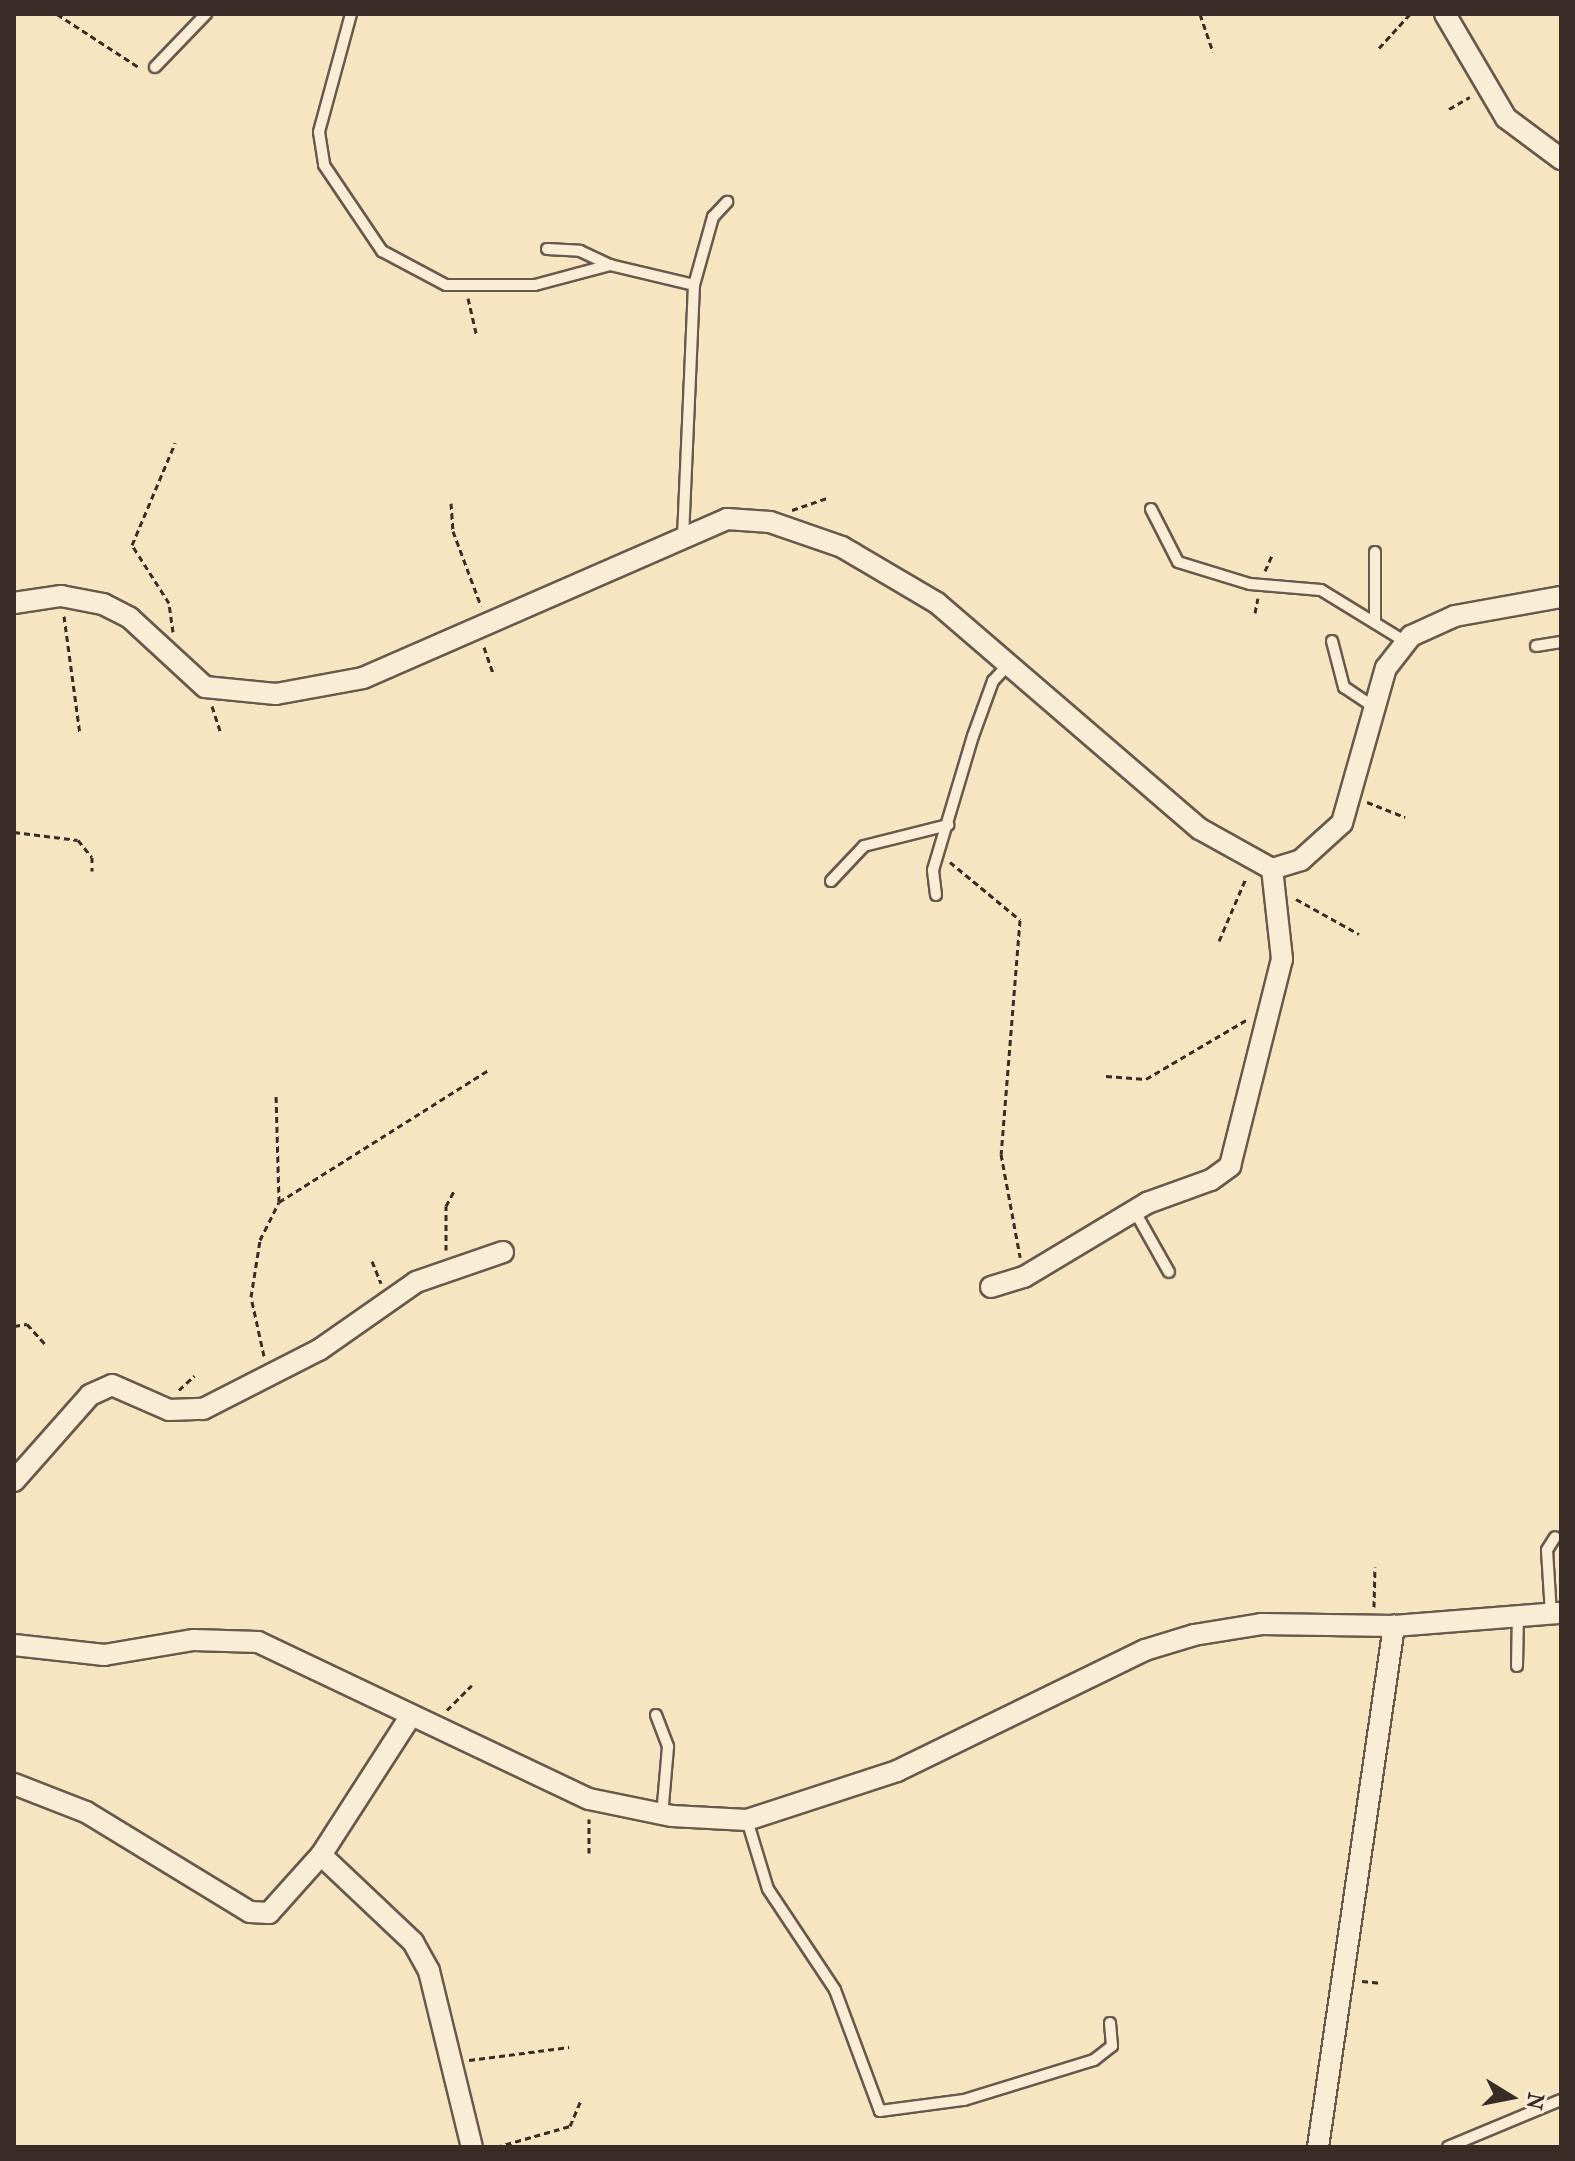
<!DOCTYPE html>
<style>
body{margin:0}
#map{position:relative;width:1575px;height:2161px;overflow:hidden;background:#f7e4c0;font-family:"IM FELL French Canon",serif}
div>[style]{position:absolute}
.path>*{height:3px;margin-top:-1.5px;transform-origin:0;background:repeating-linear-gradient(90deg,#392b25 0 6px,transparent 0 10px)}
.roads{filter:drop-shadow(2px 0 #68594c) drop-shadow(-2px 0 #68594c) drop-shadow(0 2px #68594c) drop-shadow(0 -2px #68594c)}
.lane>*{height:10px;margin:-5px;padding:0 5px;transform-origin:5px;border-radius:5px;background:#faedd6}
.street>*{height:20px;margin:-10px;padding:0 10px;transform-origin:10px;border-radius:10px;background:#faedd6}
span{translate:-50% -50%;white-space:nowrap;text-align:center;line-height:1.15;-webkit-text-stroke:7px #faedd6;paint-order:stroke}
.frame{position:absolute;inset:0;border:16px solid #392b25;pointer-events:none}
.north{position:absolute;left:1471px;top:2057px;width:80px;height:80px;-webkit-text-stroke:6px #faedd6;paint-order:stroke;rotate:100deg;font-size:22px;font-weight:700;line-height:32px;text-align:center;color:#392b25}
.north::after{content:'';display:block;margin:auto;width:28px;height:36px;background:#392b25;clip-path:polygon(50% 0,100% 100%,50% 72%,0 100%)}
</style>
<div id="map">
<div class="path">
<div style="left:57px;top:14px;width:99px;rotate:33deg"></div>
<div style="left:1200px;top:14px;width:40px;rotate:71.1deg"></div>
<div style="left:1379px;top:48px;width:46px;rotate:-47.6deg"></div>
<div style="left:1449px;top:109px;width:24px;rotate:-30deg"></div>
<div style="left:468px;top:298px;width:37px;rotate:77deg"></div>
<div style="left:451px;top:503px;width:28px;rotate:86deg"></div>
<div style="left:453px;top:531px;width:80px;rotate:69.5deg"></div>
<div style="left:792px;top:510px;width:39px;rotate:-19deg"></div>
<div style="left:1265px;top:571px;width:20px;rotate:-66deg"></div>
<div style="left:1255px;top:613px;width:15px;rotate:-79deg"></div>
<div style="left:64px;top:616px;width:119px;rotate:82.3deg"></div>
<div style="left:173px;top:632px;width:29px;rotate:-98deg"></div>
<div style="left:169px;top:603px;width:69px;rotate:-122.5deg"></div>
<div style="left:132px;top:545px;width:111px;rotate:-67.1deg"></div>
<div style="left:484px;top:647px;width:28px;rotate:71deg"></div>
<div style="left:212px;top:706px;width:26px;rotate:72deg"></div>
<div style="left:1367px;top:802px;width:41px;rotate:21.5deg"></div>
<div style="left:14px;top:832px;width:64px;rotate:7.1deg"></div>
<div style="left:78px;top:840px;width:22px;rotate:51deg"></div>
<div style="left:92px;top:857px;width:14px;rotate:90deg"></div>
<div style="left:950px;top:862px;width:91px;rotate:39.6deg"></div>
<div style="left:1020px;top:920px;width:235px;rotate:94.6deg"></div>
<div style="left:1001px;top:1154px;width:105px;rotate:79.5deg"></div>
<div style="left:1296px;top:899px;width:72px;rotate:29.1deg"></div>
<div style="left:1219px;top:941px;width:69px;rotate:-66.8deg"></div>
<div style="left:1106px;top:1076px;width:40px;rotate:4.3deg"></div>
<div style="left:1146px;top:1079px;width:118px;rotate:-30.5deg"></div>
<div style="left:279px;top:1202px;width:249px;rotate:-32.2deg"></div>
<div style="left:446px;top:1250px;width:44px;rotate:-90deg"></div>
<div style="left:446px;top:1206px;width:19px;rotate:-62deg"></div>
<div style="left:372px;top:1261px;width:24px;rotate:68deg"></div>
<div style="left:14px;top:1326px;width:13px;rotate:-9deg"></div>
<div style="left:27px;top:1324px;width:27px;rotate:48deg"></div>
<div style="left:264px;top:1356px;width:60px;rotate:-102.4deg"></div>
<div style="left:251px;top:1297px;width:58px;rotate:-81deg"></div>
<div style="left:260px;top:1240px;width:42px;rotate:-63.4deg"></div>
<div style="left:279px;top:1202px;width:106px;rotate:-91.6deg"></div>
<div style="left:179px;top:1390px;width:21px;rotate:-43deg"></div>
<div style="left:1374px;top:1607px;width:40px;rotate:-88.6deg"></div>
<div style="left:447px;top:1710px;width:35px;rotate:-45deg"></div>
<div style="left:589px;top:1853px;width:34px;rotate:-90deg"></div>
<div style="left:1362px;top:1981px;width:20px;rotate:6deg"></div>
<div style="left:469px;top:2060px;width:101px;rotate:-7.4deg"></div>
<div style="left:496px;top:2147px;width:77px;rotate:-15.8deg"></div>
<div style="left:570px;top:2126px;width:30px;rotate:-67deg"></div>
</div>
<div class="roads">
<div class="lane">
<div style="left:351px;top:14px;width:122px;rotate:105.2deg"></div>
<div style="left:319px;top:132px;width:33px;rotate:81deg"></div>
<div style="left:324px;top:165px;width:104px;rotate:56deg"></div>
<div style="left:382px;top:251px;width:72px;rotate:28deg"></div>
<div style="left:446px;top:285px;width:89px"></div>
<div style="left:535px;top:285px;width:78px;rotate:-14.9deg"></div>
<div style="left:610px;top:265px;width:86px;rotate:13.4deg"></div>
<div style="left:694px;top:285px;width:255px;rotate:92.5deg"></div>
<div style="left:155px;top:67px;width:74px;rotate:-46.1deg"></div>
<div style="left:547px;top:249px;width:33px;rotate:3deg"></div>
<div style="left:580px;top:251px;width:33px;rotate:25deg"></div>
<div style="left:694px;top:285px;width:71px;rotate:-74.4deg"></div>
<div style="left:713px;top:217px;width:21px;rotate:-47deg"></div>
<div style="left:1151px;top:509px;width:59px;rotate:63deg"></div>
<div style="left:1178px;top:562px;width:75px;rotate:17deg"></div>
<div style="left:1250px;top:584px;width:71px;rotate:4.8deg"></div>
<div style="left:1321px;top:590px;width:100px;rotate:31.5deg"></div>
<div style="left:1375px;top:552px;width:71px;rotate:90deg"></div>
<div style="left:1332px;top:641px;width:48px;rotate:75.4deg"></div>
<div style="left:1344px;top:687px;width:37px;rotate:34deg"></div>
<div style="left:1536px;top:646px;width:25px;rotate:-9deg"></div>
<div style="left:831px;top:881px;width:48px;rotate:-46.7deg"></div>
<div style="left:864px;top:846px;width:87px;rotate:-14deg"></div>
<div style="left:936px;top:895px;width:25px;rotate:-97deg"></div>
<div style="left:933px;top:870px;width:140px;rotate:-73.4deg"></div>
<div style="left:973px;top:736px;width:59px;rotate:-70deg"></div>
<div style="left:993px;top:681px;width:25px;rotate:-47deg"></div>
<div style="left:1134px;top:1210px;width:71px;rotate:60.6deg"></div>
<div style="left:1551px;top:1614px;width:64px;rotate:-93.6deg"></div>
<div style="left:1547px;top:1550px;width:15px;rotate:-58deg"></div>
<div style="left:1517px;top:1666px;width:51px;rotate:-88.9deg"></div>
<div style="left:656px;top:1715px;width:34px;rotate:69deg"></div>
<div style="left:668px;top:1747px;width:68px;rotate:95deg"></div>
<div style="left:747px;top:1820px;width:72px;rotate:73.1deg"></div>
<div style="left:768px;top:1889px;width:121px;rotate:56.4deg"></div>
<div style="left:835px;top:1990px;width:129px;rotate:69.6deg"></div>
<div style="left:880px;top:2111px;width:85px;rotate:-7.5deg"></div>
<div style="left:964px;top:2100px;width:136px;rotate:-17.1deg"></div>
<div style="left:1094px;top:2060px;width:23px;rotate:-38deg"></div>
<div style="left:1112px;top:2046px;width:23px;rotate:-95deg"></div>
<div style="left:1448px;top:2147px;width:122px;rotate:-22.6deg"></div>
</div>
<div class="street">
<div style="left:1445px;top:14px;width:121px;rotate:59.6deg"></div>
<div style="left:1506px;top:118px;width:69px;rotate:36.7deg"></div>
<div style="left:14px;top:603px;width:48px;rotate:-8.5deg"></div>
<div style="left:61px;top:596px;width:43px;rotate:10.8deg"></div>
<div style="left:103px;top:604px;width:30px;rotate:27deg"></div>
<div style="left:130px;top:618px;width:102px;rotate:42.6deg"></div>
<div style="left:205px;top:687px;width:71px;rotate:5.6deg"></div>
<div style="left:276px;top:694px;width:88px;rotate:-10.4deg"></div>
<div style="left:363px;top:678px;width:397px;rotate:-23.6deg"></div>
<div style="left:727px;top:519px;width:43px;rotate:4deg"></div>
<div style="left:770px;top:522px;width:76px;rotate:19.1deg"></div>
<div style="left:842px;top:547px;width:110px;rotate:30.5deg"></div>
<div style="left:937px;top:603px;width:347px;rotate:40.7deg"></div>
<div style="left:1200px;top:829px;width:82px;rotate:29.1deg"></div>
<div style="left:1272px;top:869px;width:30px;rotate:-17deg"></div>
<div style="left:1301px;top:860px;width:55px;rotate:-42.1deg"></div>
<div style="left:1342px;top:823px;width:161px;rotate:-74.2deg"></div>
<div style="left:1386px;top:668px;width:41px;rotate:-52deg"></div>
<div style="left:1411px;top:636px;width:48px;rotate:-24.4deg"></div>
<div style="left:1455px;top:616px;width:108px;rotate:-10.2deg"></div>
<div style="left:991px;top:1287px;width:34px;rotate:-17deg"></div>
<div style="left:1024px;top:1277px;width:144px;rotate:-31deg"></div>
<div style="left:1147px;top:1203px;width:68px;rotate:-19.8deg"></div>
<div style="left:1211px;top:1180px;width:24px;rotate:-36deg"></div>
<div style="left:1230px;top:1166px;width:213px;rotate:-75.9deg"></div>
<div style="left:1282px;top:959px;width:91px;rotate:-96.3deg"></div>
<div style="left:14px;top:1481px;width:115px;rotate:-48.5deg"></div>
<div style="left:90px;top:1395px;width:24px;rotate:-24deg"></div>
<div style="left:112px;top:1385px;width:62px;rotate:23.7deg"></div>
<div style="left:169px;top:1410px;width:34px;rotate:-2deg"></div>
<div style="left:203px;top:1409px;width:130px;rotate:-27deg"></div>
<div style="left:319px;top:1350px;width:118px;rotate:-35deg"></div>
<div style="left:416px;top:1282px;width:92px;rotate:-19deg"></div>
<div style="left:14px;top:1645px;width:91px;rotate:6.3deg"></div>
<div style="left:104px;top:1655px;width:91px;rotate:-9.5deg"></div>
<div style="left:194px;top:1640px;width:64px;rotate:1.8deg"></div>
<div style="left:258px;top:1642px;width:366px;rotate:25.4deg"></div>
<div style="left:589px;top:1799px;width:85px;rotate:11.6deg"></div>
<div style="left:672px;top:1816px;width:75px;rotate:3.1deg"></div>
<div style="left:747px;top:1820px;width:158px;rotate:-18.1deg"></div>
<div style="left:897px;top:1771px;width:276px;rotate:-26deg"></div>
<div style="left:1145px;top:1650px;width:51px;rotate:-17deg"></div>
<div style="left:1194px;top:1635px;width:68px;rotate:-9.3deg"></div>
<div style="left:1261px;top:1624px;width:133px;rotate:0.9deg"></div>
<div style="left:1394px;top:1626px;width:168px;rotate:-4.5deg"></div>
<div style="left:410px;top:1717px;width:164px;rotate:122.8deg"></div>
<div style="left:321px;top:1855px;width:127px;rotate:43.4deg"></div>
<div style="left:413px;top:1942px;width:33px;rotate:61deg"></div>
<div style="left:429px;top:1971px;width:181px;rotate:76.3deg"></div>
<div style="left:14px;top:1784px;width:77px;rotate:21.3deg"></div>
<div style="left:86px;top:1812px;width:192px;rotate:31.4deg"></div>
<div style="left:250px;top:1912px;width:19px;rotate:3deg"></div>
<div style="left:269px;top:1913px;width:78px;rotate:-48.1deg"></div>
<div style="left:1318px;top:2147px;width:527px;rotate:-81.7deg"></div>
</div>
</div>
<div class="frame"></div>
<div class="north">N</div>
</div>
